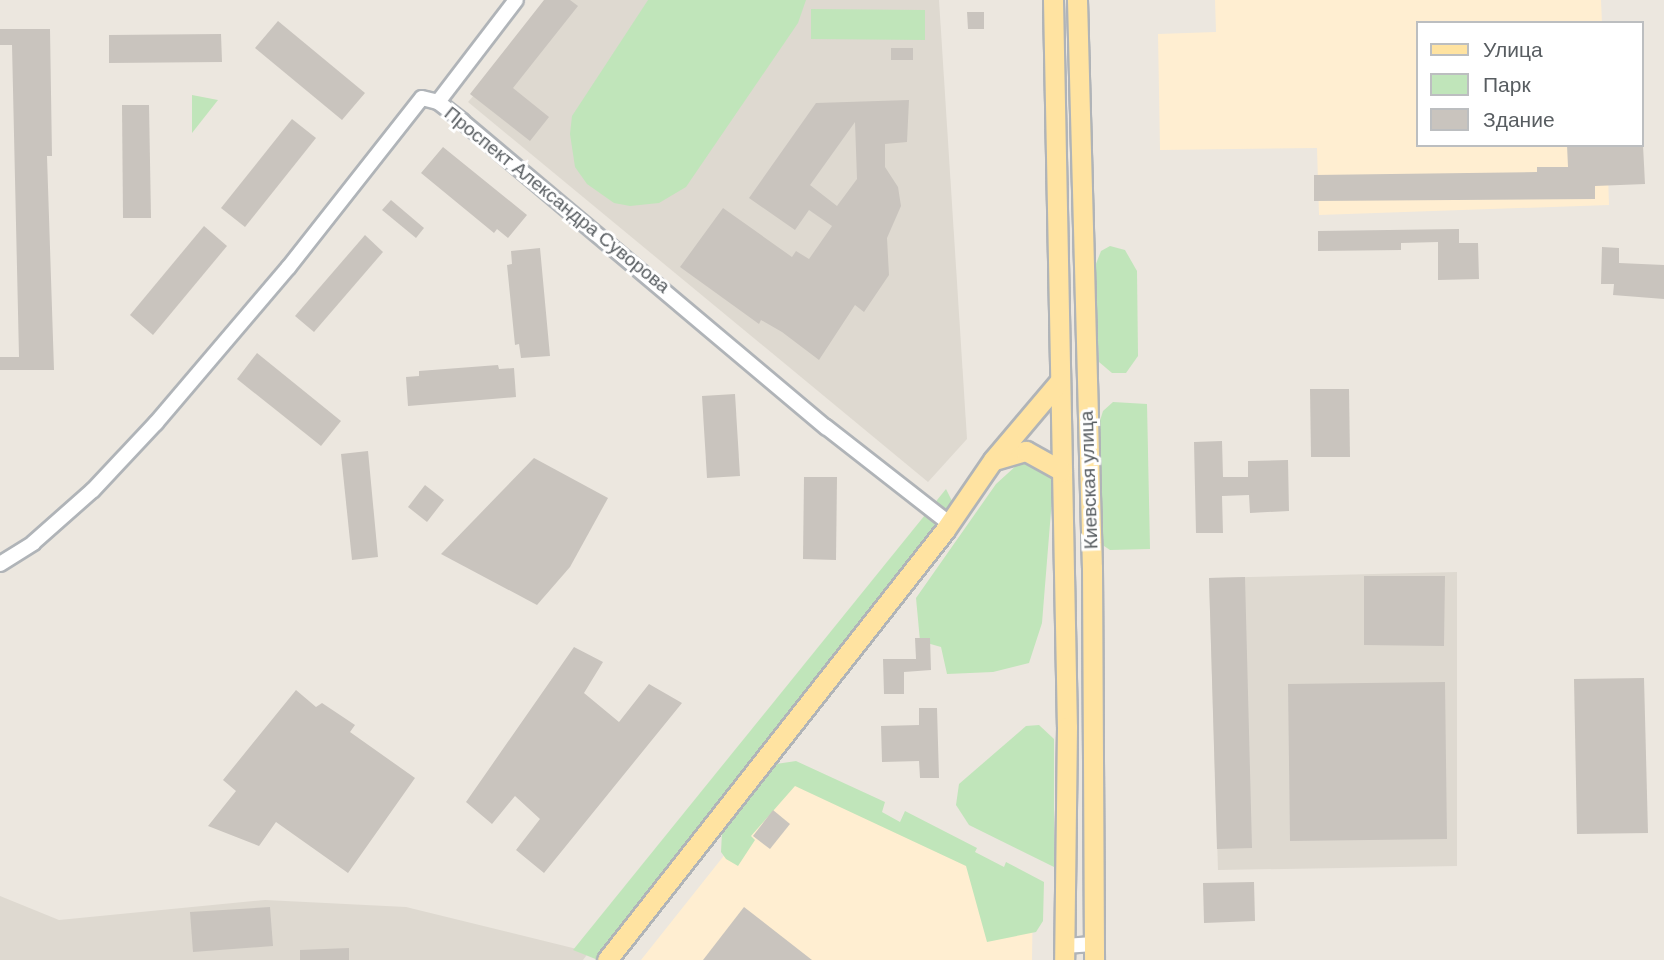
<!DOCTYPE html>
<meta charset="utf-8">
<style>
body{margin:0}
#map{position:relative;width:1664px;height:960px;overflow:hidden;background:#ece7df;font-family:"DM Sans",sans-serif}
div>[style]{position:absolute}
.commercial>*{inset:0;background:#ffeed1}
.education>*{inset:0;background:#ded9d0}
.green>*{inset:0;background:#c0e5ba}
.building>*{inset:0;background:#c9c4be}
.roads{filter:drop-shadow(2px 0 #b0b4b8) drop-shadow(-2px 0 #b0b4b8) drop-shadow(0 2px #b0b4b8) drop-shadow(0 -2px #b0b4b8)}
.minor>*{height:14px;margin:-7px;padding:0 7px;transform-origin:7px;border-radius:7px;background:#fff}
.major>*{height:19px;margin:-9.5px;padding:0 9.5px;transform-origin:9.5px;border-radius:9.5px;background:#ffe3a1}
span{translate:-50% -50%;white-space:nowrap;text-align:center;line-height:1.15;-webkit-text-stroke:6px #fff;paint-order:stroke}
.street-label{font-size:19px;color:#585d61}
.legend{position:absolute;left:1416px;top:21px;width:228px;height:126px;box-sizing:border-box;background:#fff;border:2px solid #bcbec0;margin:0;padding:9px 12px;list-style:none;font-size:21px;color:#585d61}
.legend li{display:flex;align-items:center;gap:14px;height:35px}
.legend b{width:35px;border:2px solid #bcbec0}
</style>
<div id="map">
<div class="commercial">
<div style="clip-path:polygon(1215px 0,1601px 0,1602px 23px,1417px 23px,1417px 145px,1607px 145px,1609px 205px,1319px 215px,1317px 148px,1160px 150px,1158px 34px,1216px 32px)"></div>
<div style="clip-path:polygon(788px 775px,1033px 888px,1032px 960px,641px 960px)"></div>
</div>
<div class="education">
<div style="clip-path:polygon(557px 0,939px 0,967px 439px,928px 482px,468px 102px)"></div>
<div style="clip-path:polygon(1457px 572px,1457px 866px,1218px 870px,1209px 578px)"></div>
<div style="clip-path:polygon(0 896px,59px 920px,265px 900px,406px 907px,589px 952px,583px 960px,0 960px)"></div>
</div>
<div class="green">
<div style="clip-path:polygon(648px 0,806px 0,798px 23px,686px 187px,659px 203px,630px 206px,614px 203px,587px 184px,575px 167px,570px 134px,572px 116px)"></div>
<div style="clip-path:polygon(811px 9px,925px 10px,925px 40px,811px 39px)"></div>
<div style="clip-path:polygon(192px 95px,218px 100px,192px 133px)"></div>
<div style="clip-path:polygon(1110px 246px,1125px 250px,1137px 271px,1138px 356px,1126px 373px,1112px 373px,1099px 362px,1094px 269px,1101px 251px)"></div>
<div style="clip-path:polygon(1113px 402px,1147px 404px,1150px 549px,1110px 550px,1101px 544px,1098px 427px,1103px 411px)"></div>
<div style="clip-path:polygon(1018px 464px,1036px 464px,1054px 474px,1042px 623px,1029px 663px,993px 672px,947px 674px,941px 647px,920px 641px,916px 598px,996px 484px)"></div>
<div style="clip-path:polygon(946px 489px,956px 509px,598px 960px,573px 950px)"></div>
<div style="clip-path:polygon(1039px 725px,1054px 739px,1054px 867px,969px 825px,956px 805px,959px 784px,1026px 726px)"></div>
<div style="clip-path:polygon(796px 761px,885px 802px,882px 812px,900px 822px,905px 811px,977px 848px,975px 852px,1004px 867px,1006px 862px,1044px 882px,1043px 921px,1036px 932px,987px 942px,966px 866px,795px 786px,751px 836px,755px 840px,738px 866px,726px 859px,721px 852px,722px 832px,776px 764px)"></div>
</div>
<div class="building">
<div style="clip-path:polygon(544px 0,570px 0,578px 6px,513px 88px,549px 117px,530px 141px,470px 94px)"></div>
<div style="clip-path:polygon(967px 12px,984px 12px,984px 29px,968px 29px)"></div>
<div style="clip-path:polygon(278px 21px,365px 93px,342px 120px,255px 48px)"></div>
<div style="clip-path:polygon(0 29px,50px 29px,52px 156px,47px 156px,54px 370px,0 370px,0 357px,19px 357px,12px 45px,0 45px)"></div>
<div style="clip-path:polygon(221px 34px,222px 62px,109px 63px,109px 35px)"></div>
<div style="clip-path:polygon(891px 48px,913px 48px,913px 60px,891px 60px)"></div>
<div style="clip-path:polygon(evenodd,909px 100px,907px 142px,885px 144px,885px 167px,898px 187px,901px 206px,887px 238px,889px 275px,864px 312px,855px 305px,819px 360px,782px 332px,761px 320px,759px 324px,680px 267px,723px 208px,792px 257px,796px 251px,809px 259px,832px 226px,809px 210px,795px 230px,749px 198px,816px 103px,909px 100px,855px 122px,857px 179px,837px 206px,810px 185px,855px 122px)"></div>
<div style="clip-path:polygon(122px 105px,149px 105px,151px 218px,123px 218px)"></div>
<div style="clip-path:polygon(292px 119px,316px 138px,245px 227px,221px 208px)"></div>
<div style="clip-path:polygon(1567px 145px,1643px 145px,1645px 184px,1595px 186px,1595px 199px,1314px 201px,1314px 175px,1537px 172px,1537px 167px,1568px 167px)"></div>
<div style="clip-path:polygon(443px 147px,527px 215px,508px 238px,497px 229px,494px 233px,421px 173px)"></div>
<div style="clip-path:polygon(391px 200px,424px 228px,416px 238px,382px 210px)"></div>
<div style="clip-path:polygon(204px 226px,227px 246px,153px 335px,130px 315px)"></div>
<div style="clip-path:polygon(1459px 229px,1459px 243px,1478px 243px,1479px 279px,1438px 280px,1438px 242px,1401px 243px,1401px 250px,1318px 251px,1318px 231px)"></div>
<div style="clip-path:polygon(365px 235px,383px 252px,314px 332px,295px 316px)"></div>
<div style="clip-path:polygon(1602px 247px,1619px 248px,1619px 263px,1664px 265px,1664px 299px,1613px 295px,1614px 284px,1601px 284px)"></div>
<div style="clip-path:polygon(540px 248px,550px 356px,521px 358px,519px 344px,515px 345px,507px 265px,512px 264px,511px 251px)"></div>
<div style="clip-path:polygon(257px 353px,341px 421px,321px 446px,237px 379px)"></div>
<div style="clip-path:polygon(498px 365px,499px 369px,514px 368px,516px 397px,408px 406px,406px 377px,419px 376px,419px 371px)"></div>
<div style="clip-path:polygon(1310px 389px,1349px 389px,1350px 457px,1311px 457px)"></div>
<div style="clip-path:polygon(735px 394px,740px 476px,707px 478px,702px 396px)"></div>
<div style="clip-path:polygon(1222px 441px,1223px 477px,1248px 477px,1248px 461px,1288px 460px,1289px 511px,1250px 513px,1249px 495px,1222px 496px,1223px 533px,1196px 533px,1194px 442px)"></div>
<div style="clip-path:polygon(368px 451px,378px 557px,352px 560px,341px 454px)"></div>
<div style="clip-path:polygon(534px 458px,608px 498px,570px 567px,537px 605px,441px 554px)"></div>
<div style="clip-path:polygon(804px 477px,837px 477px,836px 560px,803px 559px)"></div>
<div style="clip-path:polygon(425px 485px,444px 500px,427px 522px,408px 507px)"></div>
<div style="clip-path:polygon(1364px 576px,1445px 576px,1444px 646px,1364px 645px)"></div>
<div style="clip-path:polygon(1245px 577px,1252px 848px,1217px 849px,1209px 578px)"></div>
<div style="clip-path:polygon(915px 638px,930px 638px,931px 670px,904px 672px,904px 694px,884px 694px,883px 659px,916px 659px)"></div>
<div style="clip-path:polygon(574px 647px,603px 662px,584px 693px,619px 722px,649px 684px,682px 703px,544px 873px,516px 850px,540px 819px,515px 796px,492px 824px,466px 802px)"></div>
<div style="clip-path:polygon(1644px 678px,1648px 833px,1577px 834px,1574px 679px)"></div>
<div style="clip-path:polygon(1445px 682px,1447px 839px,1290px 841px,1288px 684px)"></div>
<div style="clip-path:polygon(296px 690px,316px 707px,322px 703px,355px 725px,350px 732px,415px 778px,348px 873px,276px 822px,259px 846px,208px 826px,236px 791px,223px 780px)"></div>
<div style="clip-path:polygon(919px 708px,937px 708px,939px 778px,920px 778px,919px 761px,882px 762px,881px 726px,919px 725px)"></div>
<div style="clip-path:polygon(773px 810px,790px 824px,770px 849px,753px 836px)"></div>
<div style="clip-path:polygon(1254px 882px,1255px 921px,1204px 923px,1203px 883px)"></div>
<div style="clip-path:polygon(270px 907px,273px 946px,193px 952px,190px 912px)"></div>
<div style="clip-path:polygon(744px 907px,812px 960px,703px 960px)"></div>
<div style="clip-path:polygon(349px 948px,349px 960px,300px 960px,300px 950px)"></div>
</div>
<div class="roads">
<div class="minor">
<div style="left:438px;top:102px;width:128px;rotate:-52.6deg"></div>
<div style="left:0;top:564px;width:39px;rotate:-32deg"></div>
<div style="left:33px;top:543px;width:80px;rotate:-41.5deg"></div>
<div style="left:93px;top:490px;width:92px;rotate:-46.8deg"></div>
<div style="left:156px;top:423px;width:204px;rotate:-49.6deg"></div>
<div style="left:288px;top:268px;width:216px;rotate:-51.8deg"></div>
<div style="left:422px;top:98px;width:16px;rotate:14deg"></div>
<div style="left:438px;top:102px;width:31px;rotate:38deg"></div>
<div style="left:462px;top:121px;width:476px;rotate:40.1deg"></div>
<div style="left:826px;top:427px;width:157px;rotate:38deg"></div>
<div style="left:1064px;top:946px;width:30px;rotate:-4deg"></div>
</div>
<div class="major">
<div style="left:1053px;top:0;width:727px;rotate:88.9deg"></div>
<div style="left:1067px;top:727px;width:233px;rotate:90.7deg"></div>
<div style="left:1077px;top:0;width:568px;rotate:88.49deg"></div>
<div style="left:1092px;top:568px;width:392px;rotate:89.7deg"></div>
<div style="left:994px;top:460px;width:33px;rotate:-16deg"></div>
<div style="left:1026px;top:451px;width:41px;rotate:29.1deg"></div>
<div style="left:607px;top:960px;width:547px;rotate:-51.83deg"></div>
<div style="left:945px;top:530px;width:85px;rotate:-55.6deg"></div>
<div style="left:993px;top:460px;width:102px;rotate:-49.8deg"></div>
</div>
</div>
<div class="street-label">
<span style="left:557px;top:200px;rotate:39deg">Проспект Александра Суворова</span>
<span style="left:1089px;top:480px;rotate:-92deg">Киевская улица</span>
</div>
<ul class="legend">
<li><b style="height:9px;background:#ffe3a1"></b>Улица</li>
<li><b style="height:19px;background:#c0e5ba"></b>Парк</li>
<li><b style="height:19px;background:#c9c4be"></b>Здание</li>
</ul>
</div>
